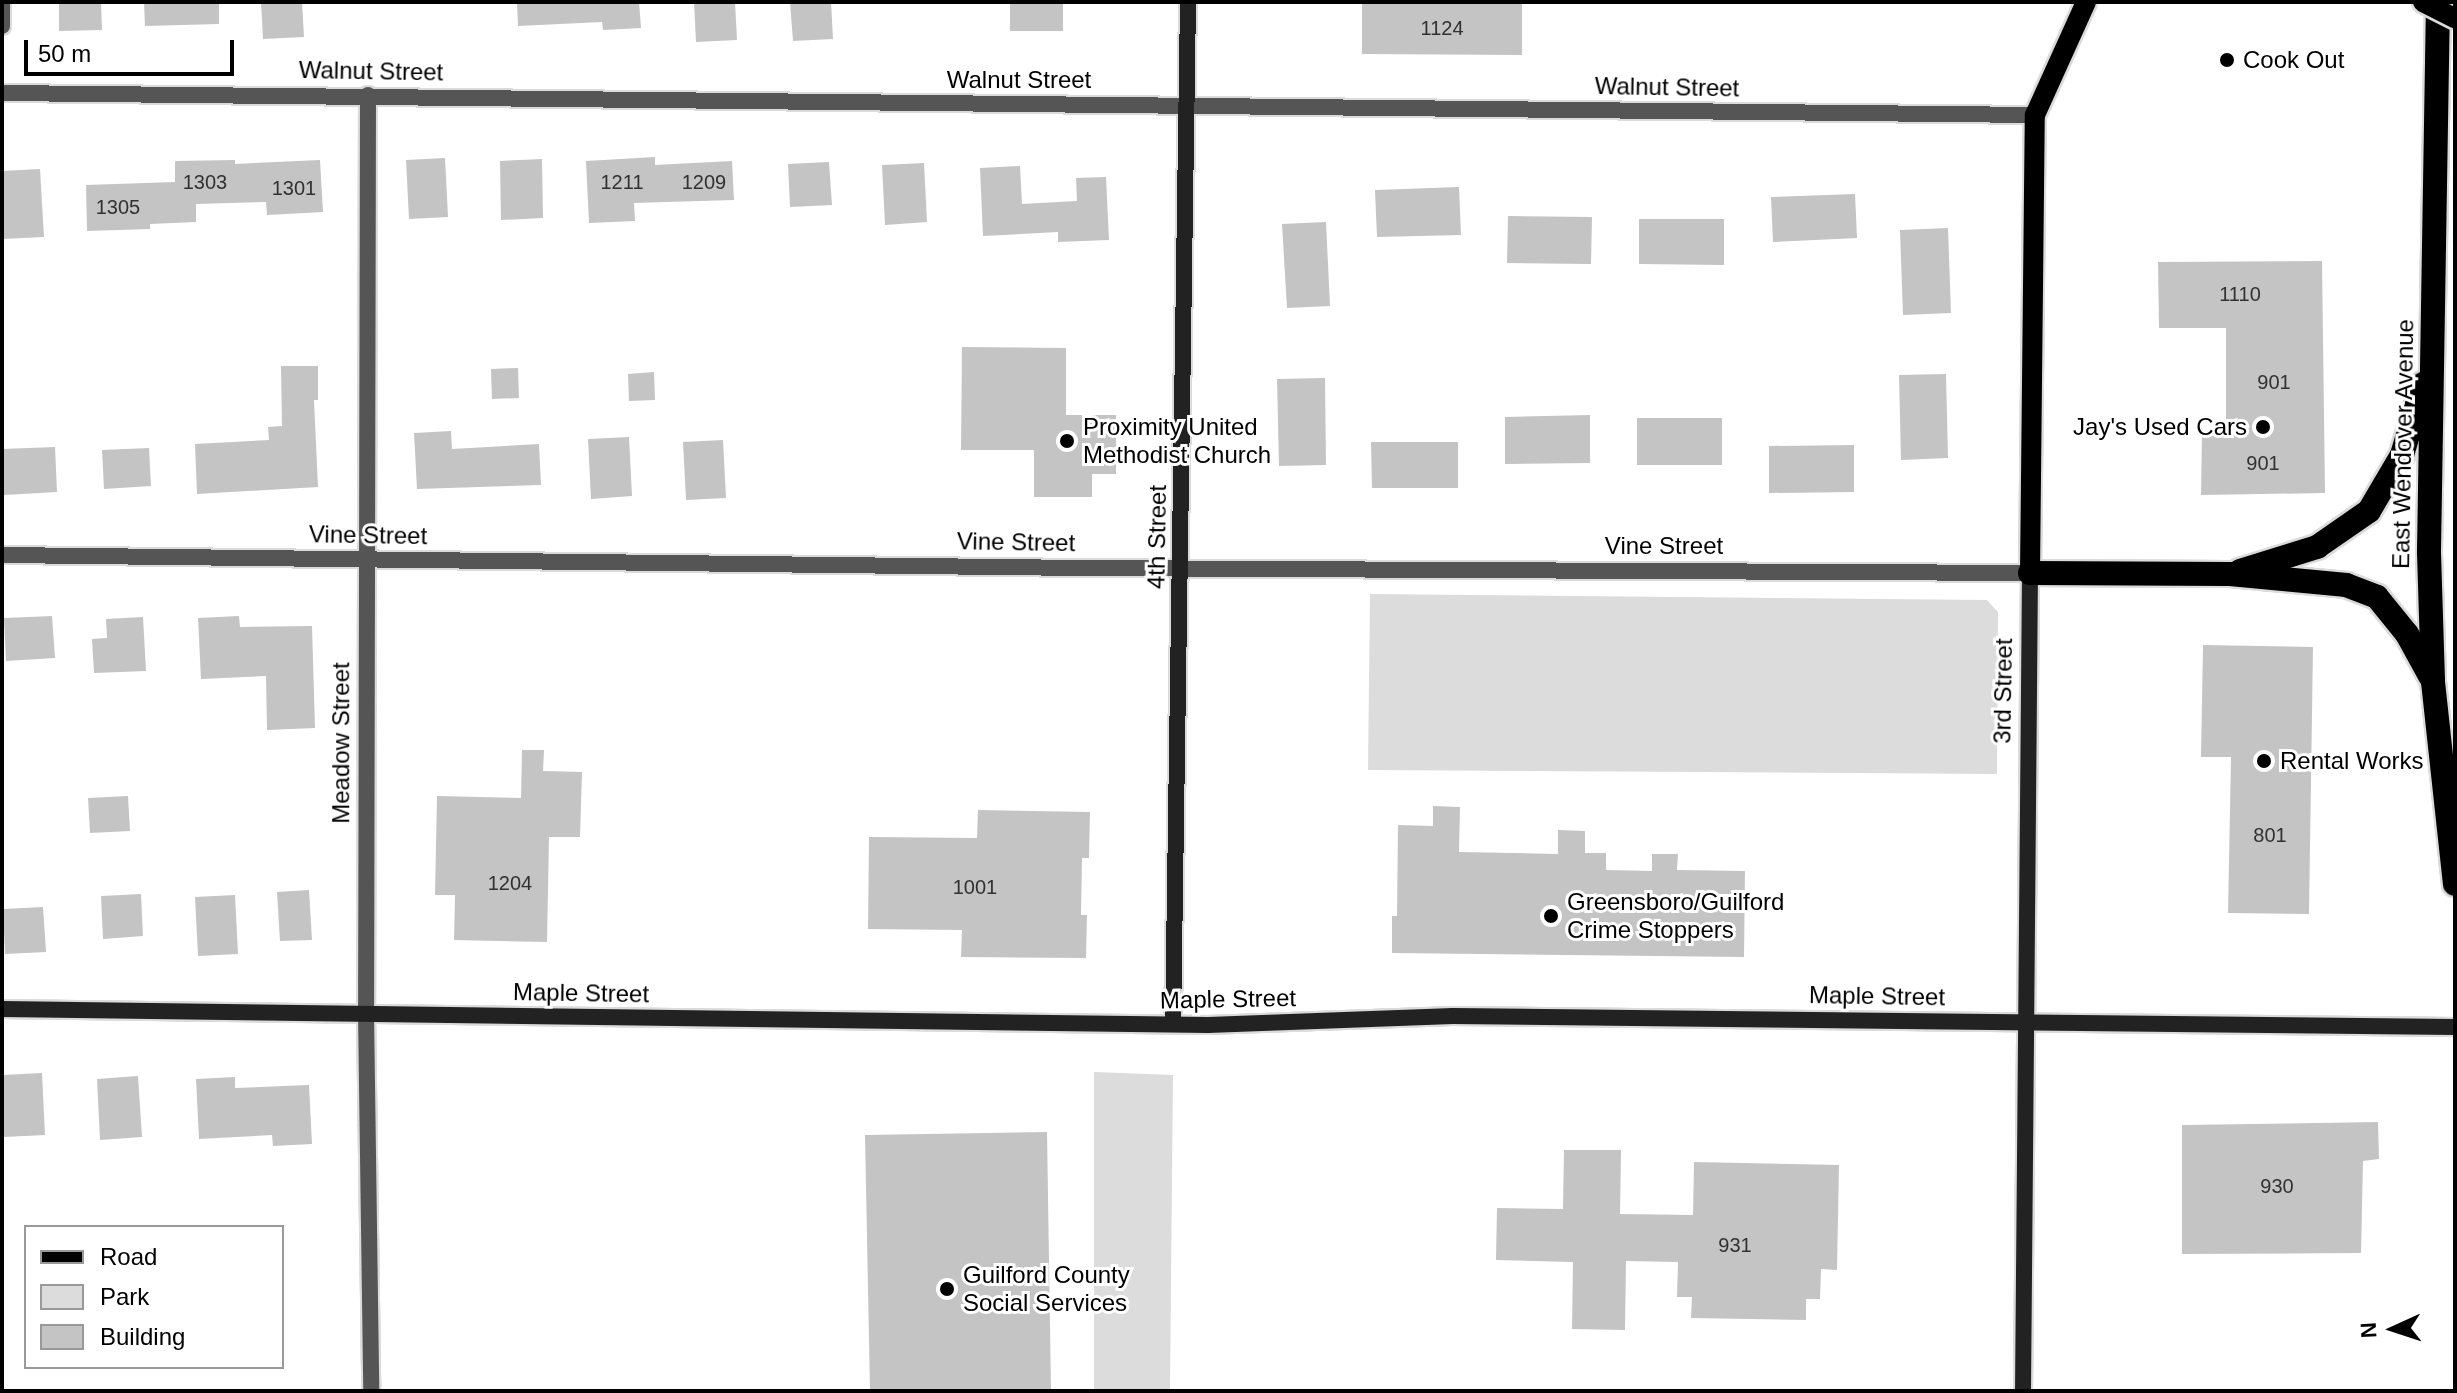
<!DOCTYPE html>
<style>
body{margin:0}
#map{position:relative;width:2457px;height:1393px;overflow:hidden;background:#fff;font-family:Arial,sans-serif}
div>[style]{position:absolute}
.green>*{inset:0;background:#dcdcdc}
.building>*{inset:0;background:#c4c4c4}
.roads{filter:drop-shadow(2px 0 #dbdbdb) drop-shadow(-2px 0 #dbdbdb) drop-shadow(0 2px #dbdbdb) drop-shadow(0 -2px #dbdbdb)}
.street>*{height:16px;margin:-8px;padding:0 8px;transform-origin:8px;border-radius:8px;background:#555}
.secondary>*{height:16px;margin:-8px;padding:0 8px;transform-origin:8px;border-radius:8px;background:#222}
.primary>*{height:20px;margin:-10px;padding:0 10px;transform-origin:10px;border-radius:10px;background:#000}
.highway>*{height:24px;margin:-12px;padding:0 12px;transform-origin:12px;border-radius:12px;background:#000}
.bridges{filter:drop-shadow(2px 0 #dbdbdb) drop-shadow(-2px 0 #dbdbdb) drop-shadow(0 2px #dbdbdb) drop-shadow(0 -2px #dbdbdb)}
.primary-bridge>*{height:20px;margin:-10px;padding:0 10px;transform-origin:10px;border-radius:10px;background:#000}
.dots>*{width:22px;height:22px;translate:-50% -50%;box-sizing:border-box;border:4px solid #fff;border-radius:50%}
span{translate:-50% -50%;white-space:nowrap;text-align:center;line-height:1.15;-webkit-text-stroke:6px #fff;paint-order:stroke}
.number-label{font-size:20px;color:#313131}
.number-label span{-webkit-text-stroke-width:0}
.poi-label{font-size:24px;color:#000}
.left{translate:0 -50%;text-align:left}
.right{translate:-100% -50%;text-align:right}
.street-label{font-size:24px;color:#000}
.frame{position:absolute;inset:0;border:4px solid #000;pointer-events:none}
.legend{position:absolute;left:24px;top:1225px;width:260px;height:144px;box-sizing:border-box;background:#fff;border:2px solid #999;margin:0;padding:10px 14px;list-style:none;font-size:24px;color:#000}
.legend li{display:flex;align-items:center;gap:16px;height:40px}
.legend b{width:40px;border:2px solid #999}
.north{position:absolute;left:2353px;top:1289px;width:80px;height:80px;-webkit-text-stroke:6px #fff;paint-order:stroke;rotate:267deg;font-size:22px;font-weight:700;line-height:32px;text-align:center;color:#000}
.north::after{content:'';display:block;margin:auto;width:28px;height:36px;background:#000;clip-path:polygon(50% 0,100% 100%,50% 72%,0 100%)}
.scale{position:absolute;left:24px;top:40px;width:210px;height:36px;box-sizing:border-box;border:4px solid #000;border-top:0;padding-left:10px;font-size:24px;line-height:28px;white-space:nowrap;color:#000;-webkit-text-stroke:6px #fff;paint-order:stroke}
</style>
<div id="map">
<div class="green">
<div style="clip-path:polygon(1370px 594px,1987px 600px,1998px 612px,1997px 774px,1368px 770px)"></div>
<div style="clip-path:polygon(1094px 1072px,1173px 1075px,1170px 1391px,1094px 1391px)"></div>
</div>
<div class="building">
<div style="clip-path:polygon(59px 2px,101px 2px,102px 30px,59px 31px)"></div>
<div style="clip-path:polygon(144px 2px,219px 2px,219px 24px,145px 26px)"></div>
<div style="clip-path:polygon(261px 2px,302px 2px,304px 37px,263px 39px)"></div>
<div style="clip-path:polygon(517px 2px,639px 2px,641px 28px,603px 30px,602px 22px,518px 26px)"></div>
<div style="clip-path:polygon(694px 2px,735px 2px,737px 40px,696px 42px)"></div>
<div style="clip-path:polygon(790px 2px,831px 2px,833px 39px,793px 41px)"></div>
<div style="clip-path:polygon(1010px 2px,1063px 2px,1063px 31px,1010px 31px)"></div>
<div style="clip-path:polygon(1362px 2px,1522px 2px,1522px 55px,1362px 54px)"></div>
<div style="clip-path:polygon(655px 157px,655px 165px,732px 161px,734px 200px,634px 203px,635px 221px,589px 223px,586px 161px)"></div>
<div style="clip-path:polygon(445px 158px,448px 217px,409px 219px,406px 160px)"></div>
<div style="clip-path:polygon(542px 159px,543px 218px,501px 220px,500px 161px)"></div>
<div style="clip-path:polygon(235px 160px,235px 164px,320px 160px,323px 212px,267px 215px,266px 202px,196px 204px,196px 222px,150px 224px,150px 229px,87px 231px,86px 185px,175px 182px,175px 161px)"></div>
<div style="clip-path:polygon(829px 162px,832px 205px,790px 207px,788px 164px)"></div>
<div style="clip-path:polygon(924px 163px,927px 222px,885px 225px,882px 165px)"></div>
<div style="clip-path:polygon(1020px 166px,1022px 204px,1077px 201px,1076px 178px,1106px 177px,1109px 240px,1058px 242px,1058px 232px,983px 236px,980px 168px)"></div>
<div style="clip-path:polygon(40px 169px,44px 237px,2px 239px,2px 171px)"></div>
<div style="clip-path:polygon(1459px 187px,1461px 235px,1377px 237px,1375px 190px)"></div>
<div style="clip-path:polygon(1855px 194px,1857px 238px,1773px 242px,1771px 197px)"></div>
<div style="clip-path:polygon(1508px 216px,1592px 217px,1591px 264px,1507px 263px)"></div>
<div style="clip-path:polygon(1639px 219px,1724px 219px,1724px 265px,1639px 264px)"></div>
<div style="clip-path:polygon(1326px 222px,1330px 306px,1287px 308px,1282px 224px)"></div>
<div style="clip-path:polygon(1948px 228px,1951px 313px,1903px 315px,1900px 230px)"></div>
<div style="clip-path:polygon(2322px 261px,2325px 493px,2201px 495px,2202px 432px,2226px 432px,2226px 328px,2159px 328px,2158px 262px)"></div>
<div style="clip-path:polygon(962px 347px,1066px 348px,1066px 415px,1116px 415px,1116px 474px,1092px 474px,1092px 497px,1034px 497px,1034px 450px,961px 450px)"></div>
<div style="clip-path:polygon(281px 366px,318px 366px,318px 400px,314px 400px,318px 487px,197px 494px,195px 444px,269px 440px,268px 427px,282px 426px)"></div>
<div style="clip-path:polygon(518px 368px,519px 398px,492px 399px,491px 369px)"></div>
<div style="clip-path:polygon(654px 372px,655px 400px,629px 401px,628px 374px)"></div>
<div style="clip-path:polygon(1946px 374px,1948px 458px,1901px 460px,1899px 375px)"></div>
<div style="clip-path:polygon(1325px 378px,1326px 465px,1279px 466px,1277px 379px)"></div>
<div style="clip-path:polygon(1590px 415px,1590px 463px,1505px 464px,1505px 417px)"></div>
<div style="clip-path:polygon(1637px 418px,1722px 418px,1722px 465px,1637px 465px)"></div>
<div style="clip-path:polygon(451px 431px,452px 449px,539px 444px,541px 485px,417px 489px,414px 433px)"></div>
<div style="clip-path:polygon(629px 437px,632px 496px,591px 499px,588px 439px)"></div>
<div style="clip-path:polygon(723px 440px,726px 498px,686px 500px,683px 442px)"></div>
<div style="clip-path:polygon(1371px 442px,1458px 442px,1458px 488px,1372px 488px)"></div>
<div style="clip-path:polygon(1854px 445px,1854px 492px,1769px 493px,1769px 446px)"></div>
<div style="clip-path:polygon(55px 447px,57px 492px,4px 495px,2px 449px)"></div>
<div style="clip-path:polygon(149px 448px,151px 486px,104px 489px,102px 450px)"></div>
<div style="clip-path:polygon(52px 616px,55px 658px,6px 661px,4px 618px)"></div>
<div style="clip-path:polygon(239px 616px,240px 627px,312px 626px,315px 728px,267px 730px,266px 676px,201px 679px,198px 618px)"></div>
<div style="clip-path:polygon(143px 617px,146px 671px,94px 673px,92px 639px,107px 638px,106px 619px)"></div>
<div style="clip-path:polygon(2203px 645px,2313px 647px,2309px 914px,2228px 913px,2231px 757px,2201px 757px)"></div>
<div style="clip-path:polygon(522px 750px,544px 750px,543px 771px,582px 772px,580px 837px,549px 837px,547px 942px,454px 940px,455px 895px,435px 895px,437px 796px,521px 798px)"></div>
<div style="clip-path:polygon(128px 796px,130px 831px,90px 833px,88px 798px)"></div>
<div style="clip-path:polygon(1433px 806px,1460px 807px,1459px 852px,1558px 854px,1558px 830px,1585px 831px,1585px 853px,1606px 853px,1606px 870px,1652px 871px,1652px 854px,1678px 854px,1677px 870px,1745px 871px,1744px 957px,1392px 953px,1392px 916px,1397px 916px,1398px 825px,1433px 826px)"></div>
<div style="clip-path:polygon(978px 810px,1090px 812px,1089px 858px,1082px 858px,1081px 915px,1087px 915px,1086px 958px,961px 957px,962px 930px,868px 929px,869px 837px,977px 838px)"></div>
<div style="clip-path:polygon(309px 890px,312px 940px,280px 941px,277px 892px)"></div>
<div style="clip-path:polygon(141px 894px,143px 936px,103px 939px,101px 896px)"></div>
<div style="clip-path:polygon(235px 895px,238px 954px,198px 956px,195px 897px)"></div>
<div style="clip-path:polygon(43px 907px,46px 952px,5px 954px,3px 909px)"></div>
<div style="clip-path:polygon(42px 1073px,45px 1135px,4px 1137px,2px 1075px)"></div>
<div style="clip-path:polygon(138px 1076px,142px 1137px,100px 1140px,97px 1079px)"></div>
<div style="clip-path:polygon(235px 1077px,235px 1088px,309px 1085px,312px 1144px,273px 1146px,272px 1135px,199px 1139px,196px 1079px)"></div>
<div style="clip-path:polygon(2378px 1122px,2379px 1159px,2363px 1161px,2361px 1253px,2182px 1254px,2182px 1125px)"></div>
<div style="clip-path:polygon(1047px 1132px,1051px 1391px,870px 1391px,865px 1135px)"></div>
<div style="clip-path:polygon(1564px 1150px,1621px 1150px,1620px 1214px,1693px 1215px,1694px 1162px,1839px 1165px,1837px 1270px,1821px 1269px,1820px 1299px,1806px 1299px,1806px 1320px,1691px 1318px,1692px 1297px,1677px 1297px,1678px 1262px,1626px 1261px,1625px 1330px,1572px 1329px,1573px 1262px,1496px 1260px,1497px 1208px,1563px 1209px)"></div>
</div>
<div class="roads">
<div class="street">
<div style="left:2px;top:26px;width:24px;rotate:-90deg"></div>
<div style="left:2px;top:93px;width:2033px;rotate:0.62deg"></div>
<div style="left:368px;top:95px;width:917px;rotate:90.12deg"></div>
<div style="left:366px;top:1012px;width:379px;rotate:89.2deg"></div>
<div style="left:2px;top:555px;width:1075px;rotate:0.69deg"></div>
<div style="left:1077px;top:568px;width:953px;rotate:0.3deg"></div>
</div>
<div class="secondary">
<div style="left:2px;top:1009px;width:1206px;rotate:0.76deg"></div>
<div style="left:1208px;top:1025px;width:245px;rotate:-2.1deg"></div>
<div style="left:1453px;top:1016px;width:1002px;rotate:0.63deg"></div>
<div style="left:1173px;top:1024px;width:1022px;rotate:-89.16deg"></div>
<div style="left:2023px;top:1391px;width:818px;rotate:-89.51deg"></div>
</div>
<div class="primary">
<div style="left:2030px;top:573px;width:458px;rotate:-89.4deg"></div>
<div style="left:2035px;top:115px;width:124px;rotate:-65.7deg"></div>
</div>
<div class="highway">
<div style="left:2438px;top:2px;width:551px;rotate:90.94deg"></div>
<div style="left:2429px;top:553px;width:129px;rotate:88.2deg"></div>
<div style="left:2433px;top:682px;width:203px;rotate:83.8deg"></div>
<div style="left:2240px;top:571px;width:81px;rotate:-17.3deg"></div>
<div style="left:2317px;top:547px;width:63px;rotate:-34.7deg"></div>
<div style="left:2369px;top:511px;width:65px;rotate:-59.5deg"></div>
<div style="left:2402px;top:455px;width:74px;rotate:-73.5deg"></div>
<div style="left:2030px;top:573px;width:200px;rotate:0.3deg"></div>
<div style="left:2230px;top:574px;width:117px;rotate:5.4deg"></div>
<div style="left:2346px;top:585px;width:33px;rotate:21deg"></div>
<div style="left:2377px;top:597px;width:48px;rotate:51deg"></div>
<div style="left:2407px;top:634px;width:48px;rotate:61.3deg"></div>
</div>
</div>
<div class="bridges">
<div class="primary-bridge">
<div style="left:2423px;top:2px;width:36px;rotate:27deg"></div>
</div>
</div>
<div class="dots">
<div style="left:2227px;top:60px;background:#000"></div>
<div style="left:2263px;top:427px;background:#000"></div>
<div style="left:1067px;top:441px;background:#000"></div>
<div style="left:2264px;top:761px;background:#000"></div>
<div style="left:1551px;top:916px;background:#000"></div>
<div style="left:947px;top:1289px;background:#000"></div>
</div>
<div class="number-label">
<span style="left:1442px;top:28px">1124</span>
<span style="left:205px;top:182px">1303</span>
<span style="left:622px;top:182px">1211</span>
<span style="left:704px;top:182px">1209</span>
<span style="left:294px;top:188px">1301</span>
<span style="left:118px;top:207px">1305</span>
<span style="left:2240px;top:294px">1110</span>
<span style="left:2274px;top:382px">901</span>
<span style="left:2263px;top:463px">901</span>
<span style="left:2270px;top:835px">801</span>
<span style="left:510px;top:883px">1204</span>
<span style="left:975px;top:887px">1001</span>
<span style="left:2277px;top:1186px">930</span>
<span style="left:1735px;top:1245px">931</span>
</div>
<div class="poi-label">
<span class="left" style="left:2243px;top:60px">Cook Out</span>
<span class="left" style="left:1083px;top:441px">Proximity United<br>Methodist Church</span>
<span class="right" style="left:2247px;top:427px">Jay's Used Cars</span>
<span class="left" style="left:2280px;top:761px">Rental Works</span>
<span class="left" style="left:1567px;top:916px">Greensboro/Guilford<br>Crime Stoppers</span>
<span class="left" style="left:963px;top:1289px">Guilford County<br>Social Services</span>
</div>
<div class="street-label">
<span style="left:371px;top:71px;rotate:1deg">Walnut Street</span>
<span style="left:1019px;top:80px">Walnut Street</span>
<span style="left:1667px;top:87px;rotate:1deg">Walnut Street</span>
<span style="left:2403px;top:444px;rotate:-89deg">East Wendover Avenue</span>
<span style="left:368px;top:535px;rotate:1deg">Vine Street</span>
<span style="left:1157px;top:537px;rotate:-89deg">4th Street</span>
<span style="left:1016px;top:542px;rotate:1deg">Vine Street</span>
<span style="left:1664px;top:546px">Vine Street</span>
<span style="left:2003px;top:691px;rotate:-89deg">3rd Street</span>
<span style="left:341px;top:743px;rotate:-90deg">Meadow Street</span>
<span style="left:581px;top:993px;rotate:1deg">Maple Street</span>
<span style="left:1877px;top:996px;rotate:1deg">Maple Street</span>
<span style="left:1228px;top:999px;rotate:-1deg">Maple Street</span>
</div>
<div class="frame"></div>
<ul class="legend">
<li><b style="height:10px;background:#000"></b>Road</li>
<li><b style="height:22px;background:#dcdcdc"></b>Park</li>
<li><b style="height:22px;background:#c4c4c4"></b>Building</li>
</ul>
<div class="north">N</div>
<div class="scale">50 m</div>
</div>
